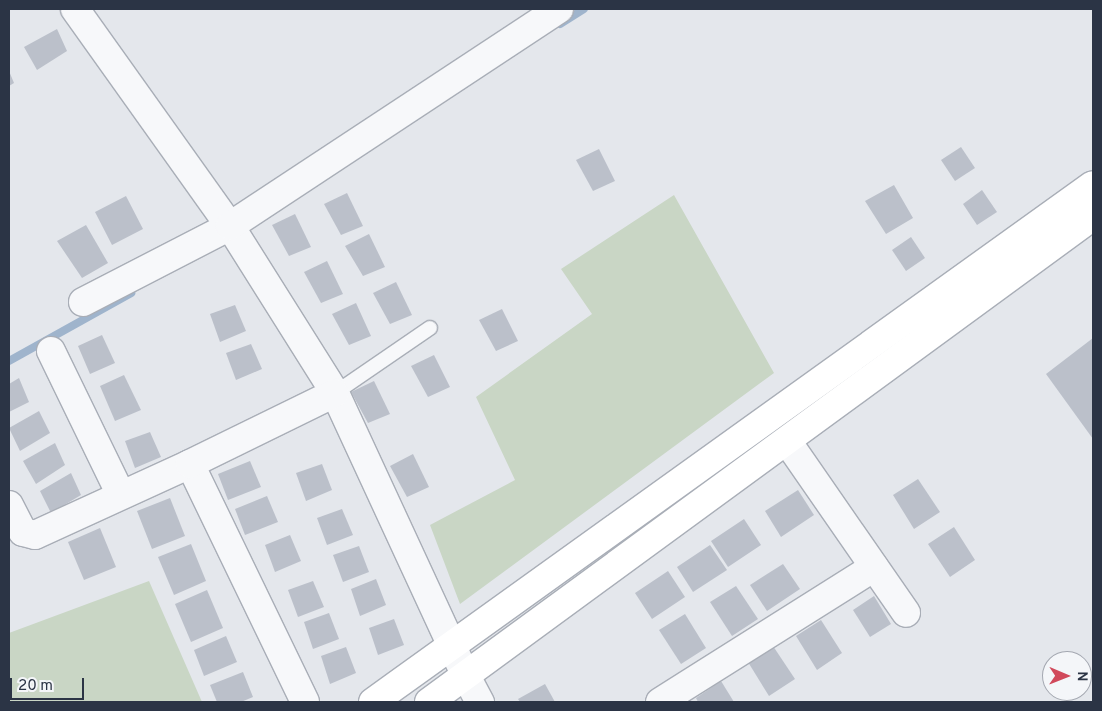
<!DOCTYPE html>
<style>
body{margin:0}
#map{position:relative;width:1102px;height:711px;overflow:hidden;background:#e4e7ec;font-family:Overpass,sans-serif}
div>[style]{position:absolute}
.green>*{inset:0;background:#c9d6c5}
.stream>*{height:8px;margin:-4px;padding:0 4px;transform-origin:4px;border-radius:4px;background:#9fb4cc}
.building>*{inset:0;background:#bbc0ca}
.roads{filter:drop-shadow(1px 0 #a9aeb7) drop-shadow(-1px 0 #a9aeb7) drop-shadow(0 1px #a9aeb7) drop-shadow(0 -1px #a9aeb7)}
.lane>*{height:14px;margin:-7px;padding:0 7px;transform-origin:7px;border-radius:7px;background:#f7f8fa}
.street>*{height:28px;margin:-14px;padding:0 14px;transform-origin:14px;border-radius:14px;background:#f7f8fa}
.secondary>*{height:28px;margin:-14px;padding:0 14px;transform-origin:14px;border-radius:14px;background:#fff}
span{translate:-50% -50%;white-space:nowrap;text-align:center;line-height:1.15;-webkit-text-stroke:4px #f4f6f9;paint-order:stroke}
.frame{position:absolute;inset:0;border:10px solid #2b3445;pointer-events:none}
.north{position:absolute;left:1042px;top:651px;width:50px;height:50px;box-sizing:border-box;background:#f4f6f9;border:1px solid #a4a8b1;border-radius:50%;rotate:91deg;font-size:14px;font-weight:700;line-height:20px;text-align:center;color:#2b3445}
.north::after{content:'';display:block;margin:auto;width:18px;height:22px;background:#d1495b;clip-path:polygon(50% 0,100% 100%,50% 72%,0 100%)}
.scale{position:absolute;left:10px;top:678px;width:74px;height:22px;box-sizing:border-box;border:2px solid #2b3445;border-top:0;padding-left:6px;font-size:15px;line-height:18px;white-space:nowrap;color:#2b3445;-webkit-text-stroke:4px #f4f6f9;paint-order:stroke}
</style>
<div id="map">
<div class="green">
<div style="clip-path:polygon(674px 195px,774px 373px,460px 604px,430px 525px,515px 480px,476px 397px,592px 314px,561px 269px)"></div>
<div style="clip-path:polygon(149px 581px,202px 702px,9px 702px,9px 633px)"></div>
</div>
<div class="stream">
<div style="left:560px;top:24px;width:28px;rotate:-32deg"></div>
<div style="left:9px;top:361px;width:140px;rotate:-29.1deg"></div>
</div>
<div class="building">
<div style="clip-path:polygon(57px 29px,67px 51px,37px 70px,24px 47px)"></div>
<div style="clip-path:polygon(9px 71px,14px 83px,9px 86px)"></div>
<div style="clip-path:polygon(961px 147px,975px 168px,955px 181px,941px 160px)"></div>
<div style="clip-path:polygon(599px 149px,615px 181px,593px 191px,576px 160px)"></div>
<div style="clip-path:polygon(894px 185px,913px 218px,886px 234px,865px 201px)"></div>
<div style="clip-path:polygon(982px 190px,997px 212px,977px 225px,963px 204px)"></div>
<div style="clip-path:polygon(347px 193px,363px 226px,341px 235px,324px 204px)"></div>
<div style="clip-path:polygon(126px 196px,143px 229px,112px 245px,95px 212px)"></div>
<div style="clip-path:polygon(295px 214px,311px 247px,289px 256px,272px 225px)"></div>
<div style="clip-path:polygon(86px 225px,108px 263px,82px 278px,57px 241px)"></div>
<div style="clip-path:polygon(369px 234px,385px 267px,363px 276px,345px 246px)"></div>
<div style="clip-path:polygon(911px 237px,925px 258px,906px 271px,892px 250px)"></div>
<div style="clip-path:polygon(327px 261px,343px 294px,321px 303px,304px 272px)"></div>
<div style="clip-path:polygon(396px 282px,412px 315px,390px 324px,373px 293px)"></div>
<div style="clip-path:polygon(356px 303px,371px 336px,349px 345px,332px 314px)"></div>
<div style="clip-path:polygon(235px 305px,246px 331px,220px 342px,210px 314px)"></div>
<div style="clip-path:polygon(502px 309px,518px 341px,496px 351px,479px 320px)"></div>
<div style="clip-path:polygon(102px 335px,115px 363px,90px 374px,78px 346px)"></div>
<div style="clip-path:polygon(1093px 338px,1093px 439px,1046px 374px)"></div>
<div style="clip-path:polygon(251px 344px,262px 369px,236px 380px,226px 353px)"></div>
<div style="clip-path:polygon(434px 355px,450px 387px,428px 397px,411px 366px)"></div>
<div style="clip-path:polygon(124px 375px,141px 410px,115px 421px,100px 386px)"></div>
<div style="clip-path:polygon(19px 378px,29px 402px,9px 412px,9px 384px)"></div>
<div style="clip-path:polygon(374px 381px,390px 414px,368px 423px,351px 392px)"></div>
<div style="clip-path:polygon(39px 411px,50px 433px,20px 451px,9px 428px)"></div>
<div style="clip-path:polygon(150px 432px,161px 457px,135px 468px,125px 441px)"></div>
<div style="clip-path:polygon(55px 443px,65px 465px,36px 484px,23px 461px)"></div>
<div style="clip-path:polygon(413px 454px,429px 487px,407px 497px,390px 466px)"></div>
<div style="clip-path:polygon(250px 461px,261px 487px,228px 500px,218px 474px)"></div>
<div style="clip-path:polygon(322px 464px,332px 490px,306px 501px,296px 473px)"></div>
<div style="clip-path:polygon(71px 473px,81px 495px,51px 513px,40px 491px)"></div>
<div style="clip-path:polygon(918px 479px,940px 512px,914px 529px,893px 495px)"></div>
<div style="clip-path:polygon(798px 490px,814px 515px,781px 537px,765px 511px)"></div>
<div style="clip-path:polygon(267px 496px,278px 522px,245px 535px,235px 509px)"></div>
<div style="clip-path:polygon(170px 498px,185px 536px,152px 549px,137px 511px)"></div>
<div style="clip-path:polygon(342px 509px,353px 535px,327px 545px,317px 518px)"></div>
<div style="clip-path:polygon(744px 519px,761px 545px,728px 567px,711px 541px)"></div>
<div style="clip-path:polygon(954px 527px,975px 560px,950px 577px,928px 544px)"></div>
<div style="clip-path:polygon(100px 528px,116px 567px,84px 580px,68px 542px)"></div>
<div style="clip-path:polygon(290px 535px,301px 561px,275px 572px,265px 545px)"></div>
<div style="clip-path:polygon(191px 544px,206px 581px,174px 595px,158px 557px)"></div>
<div style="clip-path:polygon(710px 545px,727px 570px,693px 592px,677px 567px)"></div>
<div style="clip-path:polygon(359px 546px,369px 572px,343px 582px,333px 555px)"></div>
<div style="clip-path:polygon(783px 564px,800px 589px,767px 611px,750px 585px)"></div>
<div style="clip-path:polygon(668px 571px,685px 597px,652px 619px,635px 593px)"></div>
<div style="clip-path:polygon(376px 579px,386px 605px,360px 616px,351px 589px)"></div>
<div style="clip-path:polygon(313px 581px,324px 607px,298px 617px,288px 590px)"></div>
<div style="clip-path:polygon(736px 586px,758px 619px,732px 636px,710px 602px)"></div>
<div style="clip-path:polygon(207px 590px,223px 628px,191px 642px,175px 604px)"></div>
<div style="clip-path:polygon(874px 596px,891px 624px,870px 637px,853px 610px)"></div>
<div style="clip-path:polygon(329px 613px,339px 639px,313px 649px,304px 622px)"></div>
<div style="clip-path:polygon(685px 614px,706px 648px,681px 664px,659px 630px)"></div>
<div style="clip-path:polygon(394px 619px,404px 645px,378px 655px,369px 628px)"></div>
<div style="clip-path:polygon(821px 620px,842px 653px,817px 670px,796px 636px)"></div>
<div style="clip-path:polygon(226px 636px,237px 662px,204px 676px,194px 650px)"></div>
<div style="clip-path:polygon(773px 646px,795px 679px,769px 696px,748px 662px)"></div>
<div style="clip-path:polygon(346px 647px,356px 673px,330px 684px,321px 656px)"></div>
<div style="clip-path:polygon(243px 672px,253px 697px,241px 702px,217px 702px,210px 685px)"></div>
<div style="clip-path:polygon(721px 681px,734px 702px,698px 702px,696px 698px)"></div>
<div style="clip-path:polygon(545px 684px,555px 702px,520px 702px,518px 699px)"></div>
</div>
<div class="roads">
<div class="lane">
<div style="left:335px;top:393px;width:115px;rotate:-34.4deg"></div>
</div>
<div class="street">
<div style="left:75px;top:9px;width:267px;rotate:54.5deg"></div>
<div style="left:230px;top:226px;width:197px;rotate:57.8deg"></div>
<div style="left:335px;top:393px;width:312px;rotate:65.2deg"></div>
<div style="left:466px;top:676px;width:30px;rotate:62deg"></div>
<div style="left:83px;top:302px;width:165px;rotate:-27.3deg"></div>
<div style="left:230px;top:226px;width:394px;rotate:-33.4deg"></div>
<div style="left:51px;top:351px;width:160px;rotate:64.1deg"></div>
<div style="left:787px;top:441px;width:209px;rotate:55.3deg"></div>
<div style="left:190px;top:464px;width:264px;rotate:64.2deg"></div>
<div style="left:9px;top:505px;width:30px;rotate:63deg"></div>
<div style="left:23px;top:532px;width:12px;rotate:14deg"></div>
<div style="left:35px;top:535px;width:170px;rotate:-24.6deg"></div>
<div style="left:190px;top:464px;width:161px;rotate:-26.1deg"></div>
<div style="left:660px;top:702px;width:253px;rotate:-32.2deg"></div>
</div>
<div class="secondary">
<div style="left:373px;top:702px;width:886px;rotate:-35.68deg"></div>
<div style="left:429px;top:702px;width:823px;rotate:-36.2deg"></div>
</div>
</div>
<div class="frame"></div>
<div class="north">N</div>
<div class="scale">20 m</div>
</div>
